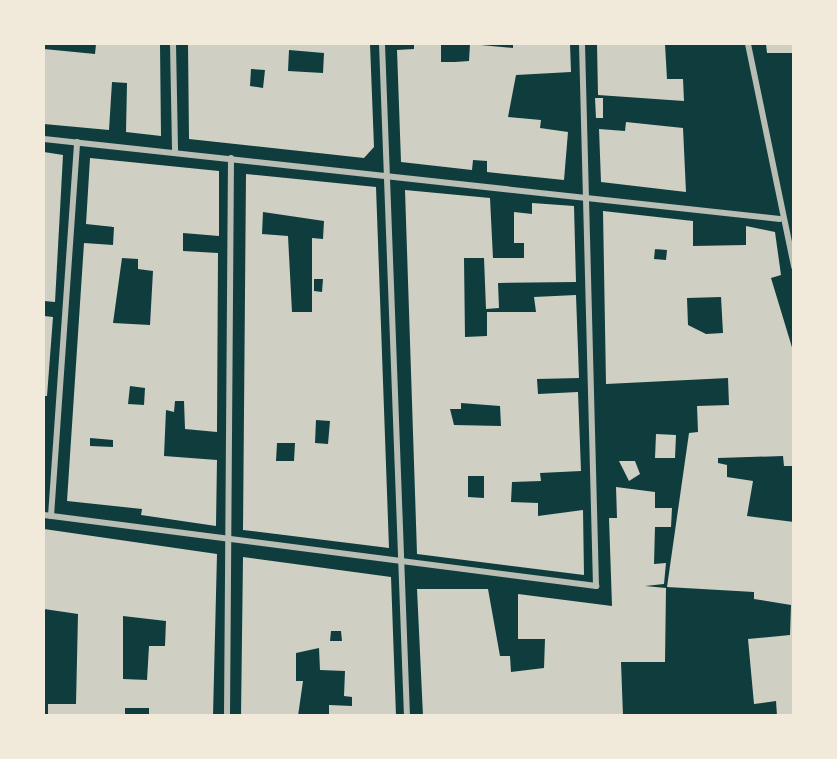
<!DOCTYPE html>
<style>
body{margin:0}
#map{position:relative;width:837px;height:759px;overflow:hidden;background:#0f3d3e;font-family:"Fira Sans Condensed",sans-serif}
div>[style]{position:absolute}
.building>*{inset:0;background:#cfcfc3}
.minor>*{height:6px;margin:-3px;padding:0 3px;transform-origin:3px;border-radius:3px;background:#b8beb3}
span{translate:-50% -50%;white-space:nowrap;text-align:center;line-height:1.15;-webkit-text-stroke:4.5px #f1e9da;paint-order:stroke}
.frame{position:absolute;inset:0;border:45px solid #f1e9da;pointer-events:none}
</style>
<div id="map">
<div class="building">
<div style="clip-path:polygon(96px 44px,160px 44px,161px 136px,126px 132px,127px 83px,112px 82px,109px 130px,44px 124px,44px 49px,95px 54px)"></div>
<div style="clip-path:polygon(evenodd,188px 44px,370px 44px,374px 147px,364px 158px,189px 139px,188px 44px,289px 50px,324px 53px,323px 73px,288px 71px,289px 50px,188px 44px,251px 69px,265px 70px,263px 88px,250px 86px,251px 69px)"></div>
<div style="clip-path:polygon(414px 44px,441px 44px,441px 62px,455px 62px,469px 61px,470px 44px,513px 48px,513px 44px,570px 44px,571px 72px,516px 75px,508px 117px,541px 120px,540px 128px,568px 132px,564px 180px,487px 172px,487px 161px,473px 160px,472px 170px,401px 162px,397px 50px,414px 49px)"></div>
<div style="clip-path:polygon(597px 44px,665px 44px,667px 79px,683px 79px,684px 101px,598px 95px)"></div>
<div style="clip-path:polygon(766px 44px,794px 44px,794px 53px,767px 53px)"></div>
<div style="clip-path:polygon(595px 98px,603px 98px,603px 118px,596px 118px)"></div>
<div style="clip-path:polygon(626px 122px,683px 128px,686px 192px,601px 182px,599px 129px,625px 131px)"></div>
<div style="clip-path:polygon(44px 152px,63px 155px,55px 302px,44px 301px)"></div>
<div style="clip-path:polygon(evenodd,90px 158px,219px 171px,219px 236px,183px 233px,183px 251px,218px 253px,217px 432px,185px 429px,184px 401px,175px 401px,174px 412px,166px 410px,164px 456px,217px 460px,216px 526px,141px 515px,142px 509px,67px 501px,84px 243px,113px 245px,114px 227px,86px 224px,90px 158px,122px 258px,138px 259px,138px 269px,153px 271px,150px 325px,113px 323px,122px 258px,90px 158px,130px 386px,145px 388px,144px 405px,128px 404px,130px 386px,90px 158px,90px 438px,113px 440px,113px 447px,90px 446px,90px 438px)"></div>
<div style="clip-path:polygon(evenodd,246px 174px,376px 187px,389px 548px,243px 530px,246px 174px,263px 212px,324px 221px,323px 239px,312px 238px,312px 312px,292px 312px,288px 236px,262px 234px,263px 212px,246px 174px,314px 279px,323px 279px,322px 292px,314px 291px,314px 279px,246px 174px,316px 420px,330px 421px,328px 444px,315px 443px,316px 420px,246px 174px,277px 443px,295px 443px,294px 461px,276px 461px,277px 443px)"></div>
<div style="clip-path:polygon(evenodd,405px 190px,490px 198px,493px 258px,524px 258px,524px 243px,514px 243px,514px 212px,532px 214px,532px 203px,574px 206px,576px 282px,498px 283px,499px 308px,486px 309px,484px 258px,464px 258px,465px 337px,487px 336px,487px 312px,536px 312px,534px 297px,576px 295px,579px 378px,537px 379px,538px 394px,578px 392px,581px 471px,540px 473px,541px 481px,512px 482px,511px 502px,538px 503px,538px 516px,583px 510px,584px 575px,417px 554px,405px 190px,461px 403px,500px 406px,501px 426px,454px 425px,450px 409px,461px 409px,461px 403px,405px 190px,468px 476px,484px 476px,484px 498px,468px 497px,468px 476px)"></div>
<div style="clip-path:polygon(evenodd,603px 211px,693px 221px,693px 246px,746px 245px,746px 226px,775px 232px,781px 275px,771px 278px,794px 354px,794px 466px,784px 466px,783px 456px,718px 458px,718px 463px,727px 465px,727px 477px,753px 481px,747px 516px,794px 522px,794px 716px,777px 716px,776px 701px,754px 704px,748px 639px,790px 635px,791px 605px,754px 599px,754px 592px,667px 587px,689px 433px,698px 432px,697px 406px,729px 405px,728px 378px,606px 384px,603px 211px,655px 249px,667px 250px,666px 260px,654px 259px,655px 249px,603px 211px,721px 297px,723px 333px,706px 334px,688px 325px,687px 298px,721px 297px)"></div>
<div style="clip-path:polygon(44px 316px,53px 317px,47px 396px,44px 396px)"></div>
<div style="clip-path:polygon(656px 434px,676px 435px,675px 458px,655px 458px)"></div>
<div style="clip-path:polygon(619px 461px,635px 461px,640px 474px,629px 481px)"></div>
<div style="clip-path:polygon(616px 487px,655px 492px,655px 508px,672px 508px,671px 527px,655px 527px,654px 564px,666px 563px,664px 584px,645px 586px,666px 588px,665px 662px,621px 662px,623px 716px,423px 716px,417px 589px,488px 589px,500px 656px,510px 656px,511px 672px,544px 668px,545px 639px,518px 639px,518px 594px,612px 606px,609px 518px,617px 518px)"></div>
<div style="clip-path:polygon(evenodd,44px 529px,217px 554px,213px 716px,149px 716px,149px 708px,125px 708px,125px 716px,48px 716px,48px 704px,76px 704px,78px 614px,44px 609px,44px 529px,123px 616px,166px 621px,165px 646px,149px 646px,147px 680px,123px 679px,123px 616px)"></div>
<div style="clip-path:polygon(evenodd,243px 557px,391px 577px,396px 716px,329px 716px,329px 705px,352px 706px,352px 697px,344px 696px,345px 671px,320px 670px,319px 648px,296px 653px,296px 681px,303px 681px,298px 716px,241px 716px,243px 557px,331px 631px,341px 631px,342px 641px,330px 641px,331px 631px)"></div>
</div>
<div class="minor">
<div style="left:173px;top:44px;width:107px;rotate:88.9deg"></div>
<div style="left:382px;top:44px;width:672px;rotate:87.87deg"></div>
<div style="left:748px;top:44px;width:228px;rotate:78.3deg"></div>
<div style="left:44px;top:139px;width:740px;rotate:6.2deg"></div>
<div style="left:44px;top:515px;width:557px;rotate:7.33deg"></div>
<div style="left:596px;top:586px;width:542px;rotate:-91.48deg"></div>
<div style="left:51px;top:516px;width:375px;rotate:-86deg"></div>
<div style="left:227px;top:716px;width:558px;rotate:-89.59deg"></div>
</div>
<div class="frame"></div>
</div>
